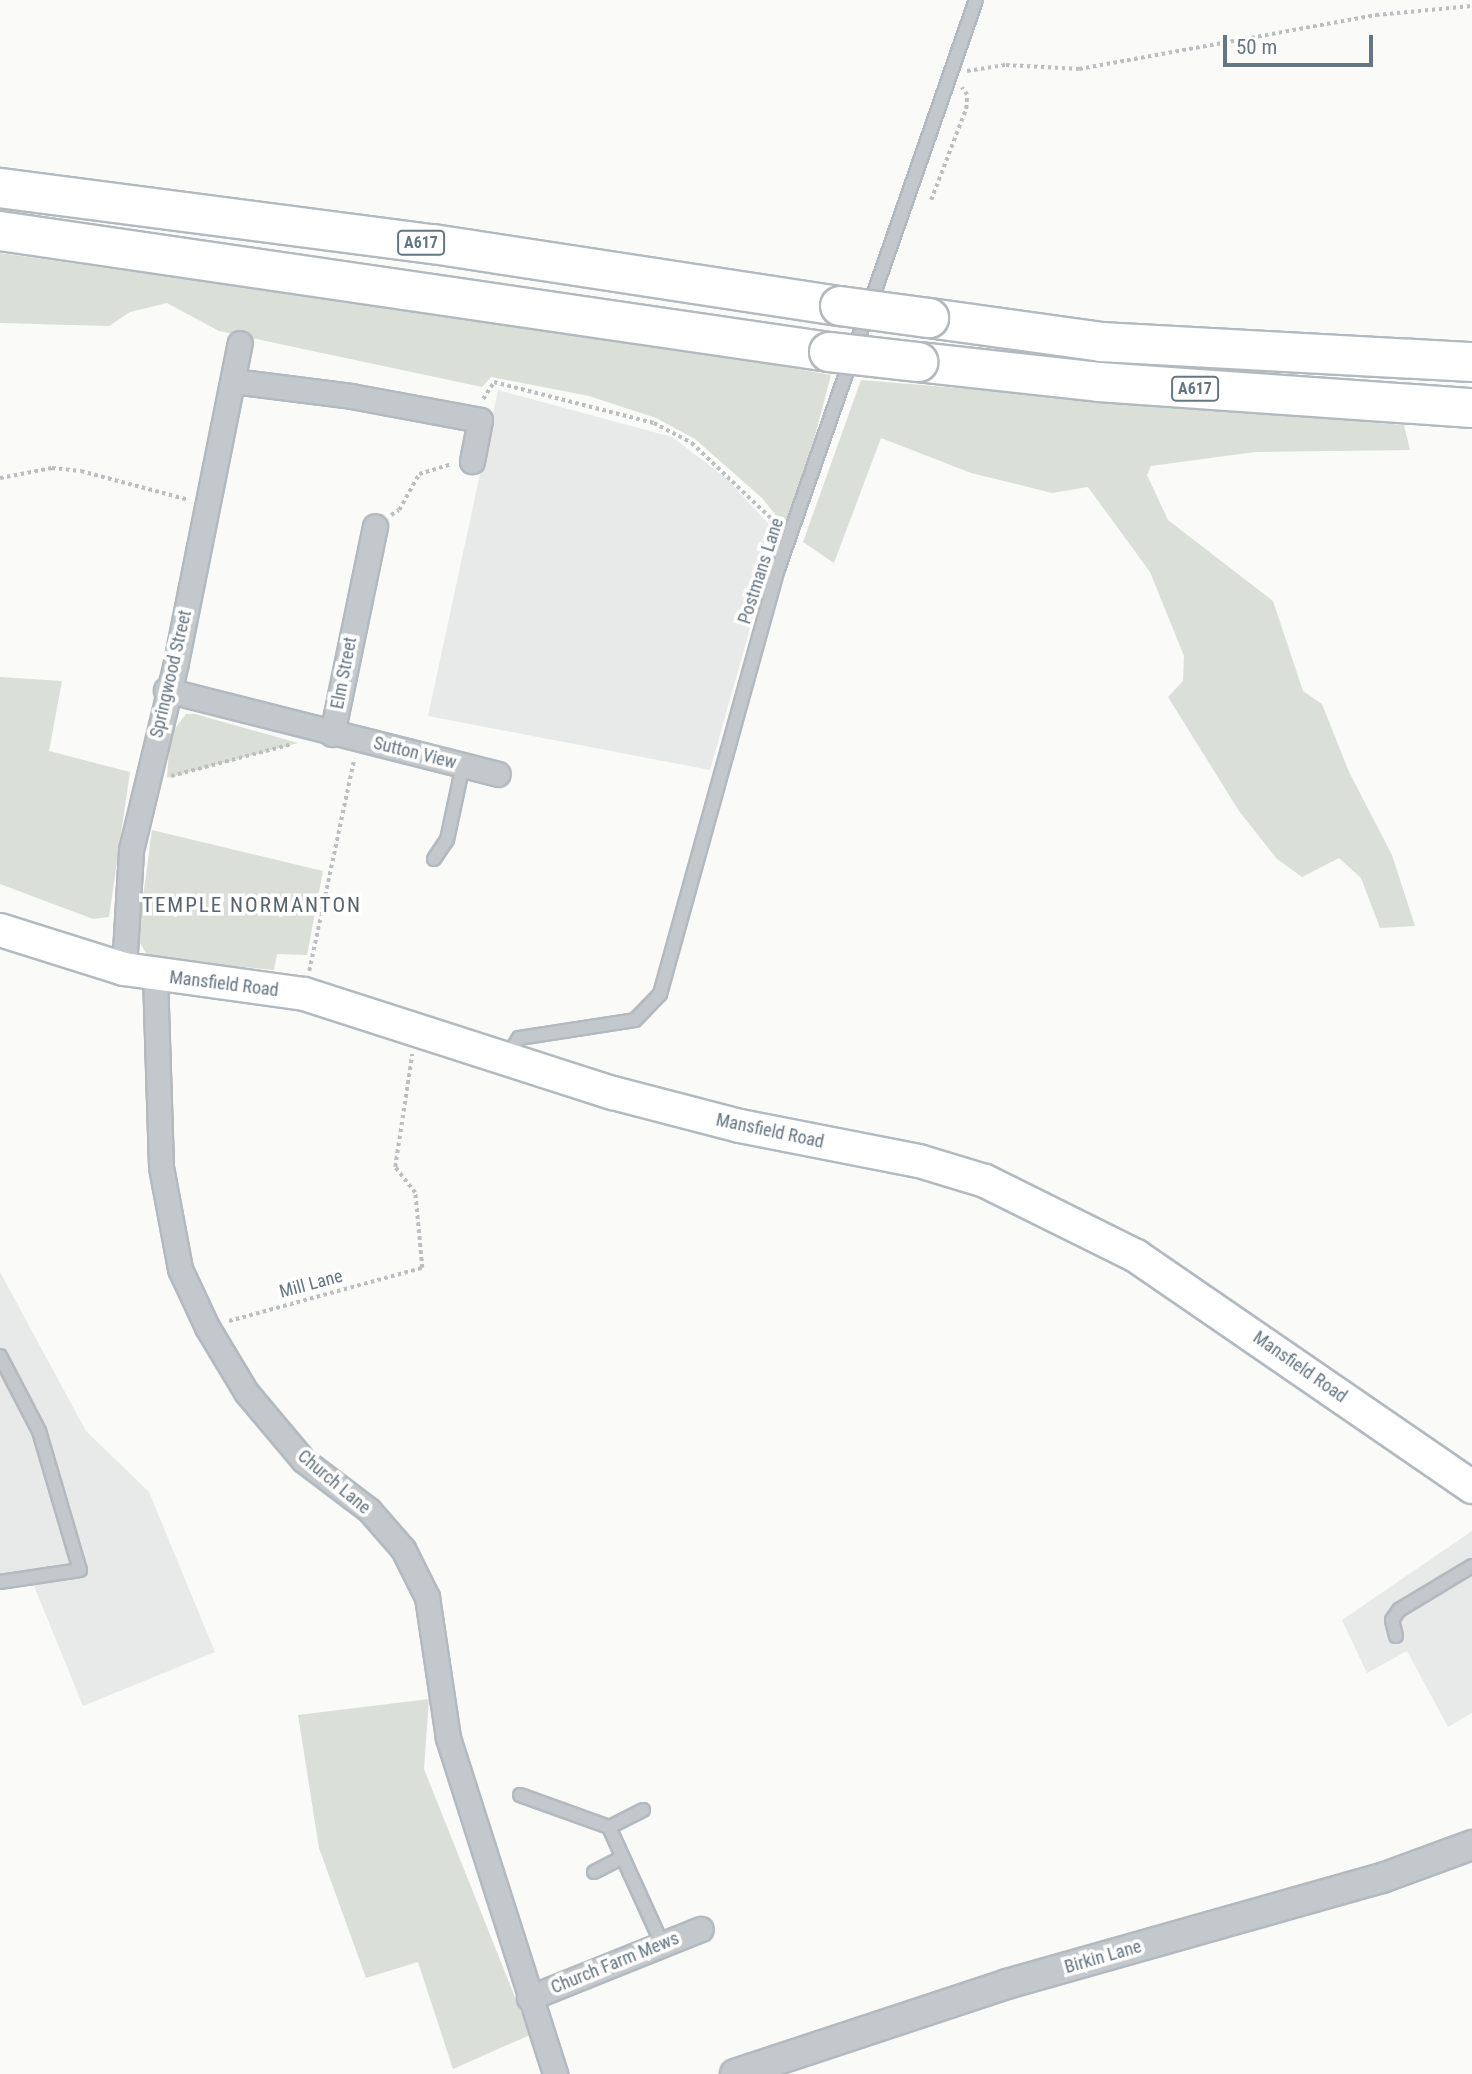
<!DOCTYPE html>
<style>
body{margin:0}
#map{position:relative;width:1472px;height:2074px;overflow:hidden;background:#fafaf8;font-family:"Roboto Condensed",sans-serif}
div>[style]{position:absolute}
.built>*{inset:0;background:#e8e9e9}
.green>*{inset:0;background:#dadfd7}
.path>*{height:3.5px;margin-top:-1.75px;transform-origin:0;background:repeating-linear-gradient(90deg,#bbbfc2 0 3.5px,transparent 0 7px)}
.roads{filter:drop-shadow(2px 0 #b3babf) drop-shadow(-2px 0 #b3babf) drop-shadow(0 2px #b3babf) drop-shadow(0 -2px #b3babf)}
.service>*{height:12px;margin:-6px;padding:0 6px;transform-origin:6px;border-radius:6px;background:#c3c8cc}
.minor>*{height:23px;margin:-11.5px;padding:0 11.5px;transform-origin:11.5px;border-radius:11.5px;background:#c3c8cc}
.tertiary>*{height:28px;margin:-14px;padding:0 14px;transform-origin:14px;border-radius:14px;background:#c3c8cc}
.secondary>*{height:32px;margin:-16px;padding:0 16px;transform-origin:16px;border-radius:16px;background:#fff}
.trunk>*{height:38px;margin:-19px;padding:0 19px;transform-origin:19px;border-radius:19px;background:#fff}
.bridges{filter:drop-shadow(2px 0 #b4b9bd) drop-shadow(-2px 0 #b4b9bd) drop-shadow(0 2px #b4b9bd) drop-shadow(0 -2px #b4b9bd)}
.trunk-bridge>*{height:38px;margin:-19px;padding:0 19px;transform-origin:19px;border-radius:19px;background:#fff}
span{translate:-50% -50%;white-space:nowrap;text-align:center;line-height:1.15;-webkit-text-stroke:7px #fff;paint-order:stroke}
.shield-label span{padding:2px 5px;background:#fff;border:2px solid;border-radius:5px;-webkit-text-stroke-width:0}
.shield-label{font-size:16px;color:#657683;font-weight:700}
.street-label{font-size:18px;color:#657683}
.quarter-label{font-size:21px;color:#57646e;letter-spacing:2px}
.scale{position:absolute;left:1223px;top:35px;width:150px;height:32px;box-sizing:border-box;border:4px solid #657683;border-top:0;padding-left:9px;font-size:21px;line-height:24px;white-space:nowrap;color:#657683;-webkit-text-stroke:5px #fff;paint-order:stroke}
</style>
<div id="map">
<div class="built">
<div style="clip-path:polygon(498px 390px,672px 437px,726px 478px,777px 533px,710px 770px,428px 716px)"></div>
<div style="clip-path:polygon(0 1272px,86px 1431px,149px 1492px,215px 1652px,83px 1706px,32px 1581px,0 1588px)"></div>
<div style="clip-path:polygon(1472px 1531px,1472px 1713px,1448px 1727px,1407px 1651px,1367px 1673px,1342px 1620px)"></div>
</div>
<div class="green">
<div style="clip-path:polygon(0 253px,689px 350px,831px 375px,795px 512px,782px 523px,762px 498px,695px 439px,656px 418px,589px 396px,491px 377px,482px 387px,219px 331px,167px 303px,130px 312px,109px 326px,0 323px)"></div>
<div style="clip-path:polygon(861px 380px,1404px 425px,1410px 450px,1255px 452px,1151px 466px,1147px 475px,1168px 520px,1273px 601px,1303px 691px,1322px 704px,1349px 772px,1392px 855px,1415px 926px,1380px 928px,1361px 878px,1339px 858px,1302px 877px,1277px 859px,1239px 811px,1168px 697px,1183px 681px,1184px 656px,1150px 572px,1088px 487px,1052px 493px,971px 473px,881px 438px,834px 563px,803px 542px)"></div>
<div style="clip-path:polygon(0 677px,62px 681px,49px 751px,130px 772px,109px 917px,93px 919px,0 884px)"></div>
<div style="clip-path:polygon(186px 714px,195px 714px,298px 743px,167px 778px,170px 735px)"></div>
<div style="clip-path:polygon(152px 830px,323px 871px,307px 955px,277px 954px,274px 970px,148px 957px,139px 941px,139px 927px)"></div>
<div style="clip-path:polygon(429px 1699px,424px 1769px,530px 2035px,453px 2069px,418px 1962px,366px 1978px,319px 1848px,298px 1715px)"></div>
</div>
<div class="path">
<div style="left:967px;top:71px;width:39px;rotate:-9deg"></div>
<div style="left:1006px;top:65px;width:73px;rotate:3.1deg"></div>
<div style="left:1079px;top:69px;width:302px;rotate:-10.3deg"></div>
<div style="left:1376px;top:15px;width:96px;rotate:-5.4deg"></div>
<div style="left:931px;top:200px;width:97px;rotate:-69deg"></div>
<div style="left:966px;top:109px;width:14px;rotate:-86deg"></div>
<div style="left:967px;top:95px;width:9px;rotate:-126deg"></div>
<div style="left:483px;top:399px;width:20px;rotate:-57deg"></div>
<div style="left:494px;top:382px;width:165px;rotate:14.4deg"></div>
<div style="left:654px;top:423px;width:43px;rotate:27.8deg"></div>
<div style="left:692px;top:443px;width:117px;rotate:43.6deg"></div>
<div style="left:0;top:478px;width:53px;rotate:-10.9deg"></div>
<div style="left:52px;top:468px;width:29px;rotate:6deg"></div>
<div style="left:81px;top:471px;width:112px;rotate:15deg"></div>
<div style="left:391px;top:515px;width:9px;rotate:-32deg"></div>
<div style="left:399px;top:510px;width:41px;rotate:-60.9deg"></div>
<div style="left:419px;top:474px;width:34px;rotate:-17deg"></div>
<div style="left:171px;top:776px;width:125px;rotate:-14.8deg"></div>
<div style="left:309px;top:971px;width:217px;rotate:-78deg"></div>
<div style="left:229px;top:1321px;width:200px;rotate:-15.4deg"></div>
<div style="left:422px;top:1268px;width:75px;rotate:-95.3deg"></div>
<div style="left:415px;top:1193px;width:33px;rotate:-128deg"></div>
<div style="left:395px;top:1167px;width:114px;rotate:-81.4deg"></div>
</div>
<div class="roads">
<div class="service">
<div style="left:434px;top:859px;width:23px;rotate:-56deg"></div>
<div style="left:447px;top:840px;width:77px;rotate:-78deg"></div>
<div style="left:508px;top:1056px;width:21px;rotate:-59deg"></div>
<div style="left:519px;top:1038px;width:117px;rotate:-8.8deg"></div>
<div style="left:635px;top:1020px;width:36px;rotate:-46deg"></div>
<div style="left:660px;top:994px;width:441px;rotate:-74.5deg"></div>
<div style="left:778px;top:569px;width:602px;rotate:-70.81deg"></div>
<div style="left:0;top:1356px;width:85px;rotate:62.5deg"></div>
<div style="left:39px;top:1431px;width:145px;rotate:73.6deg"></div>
<div style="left:80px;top:1570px;width:81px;rotate:171.5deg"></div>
<div style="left:1396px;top:1636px;width:16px;rotate:-104deg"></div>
<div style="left:1392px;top:1620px;width:12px;rotate:-55deg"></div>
<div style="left:1399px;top:1610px;width:85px;rotate:-31.1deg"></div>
<div style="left:520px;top:1795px;width:95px;rotate:19.8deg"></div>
<div style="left:643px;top:1810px;width:38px;rotate:153deg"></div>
<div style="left:609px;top:1827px;width:128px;rotate:65.6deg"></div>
<div style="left:594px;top:1872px;width:31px;rotate:-27deg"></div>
</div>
<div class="minor">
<div style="left:233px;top:381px;width:119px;rotate:7.2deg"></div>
<div style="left:351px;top:396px;width:131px;rotate:10.5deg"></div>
<div style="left:480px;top:420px;width:42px;rotate:101deg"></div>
<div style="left:166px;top:690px;width:342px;rotate:14.2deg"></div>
<div style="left:332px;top:734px;width:212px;rotate:-78.3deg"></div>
<div style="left:124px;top:969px;width:119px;rotate:-86.6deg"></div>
<div style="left:131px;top:850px;width:193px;rotate:-76.5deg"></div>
<div style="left:176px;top:662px;width:325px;rotate:-78.7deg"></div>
<div style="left:155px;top:975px;width:192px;rotate:88.2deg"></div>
<div style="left:161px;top:1167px;width:104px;rotate:79.4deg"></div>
<div style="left:180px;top:1269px;width:64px;rotate:65deg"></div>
<div style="left:207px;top:1327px;width:76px;rotate:59deg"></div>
<div style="left:246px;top:1392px;width:89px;rotate:50deg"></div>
<div style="left:303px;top:1460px;width:83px;rotate:37.1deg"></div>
<div style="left:369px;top:1510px;width:52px;rotate:48.9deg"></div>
<div style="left:403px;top:1549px;width:54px;rotate:63.4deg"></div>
<div style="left:427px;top:1597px;width:143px;rotate:81.5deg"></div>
<div style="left:448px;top:1738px;width:353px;rotate:72.3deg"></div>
<div style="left:529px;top:1998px;width:185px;rotate:-21.9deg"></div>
</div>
<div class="tertiary">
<div style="left:735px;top:2074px;width:287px;rotate:-18.3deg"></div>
<div style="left:1007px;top:1984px;width:390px;rotate:-15.8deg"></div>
<div style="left:1382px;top:1878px;width:96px;rotate:-20.1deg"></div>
</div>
<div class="secondary">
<div style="left:0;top:930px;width:130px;rotate:17.5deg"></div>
<div style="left:124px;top:969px;width:182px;rotate:7.9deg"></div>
<div style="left:304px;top:994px;width:324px;rotate:17.8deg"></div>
<div style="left:613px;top:1093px;width:131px;rotate:14.6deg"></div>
<div style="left:740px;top:1126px;width:182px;rotate:11.1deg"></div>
<div style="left:919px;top:1161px;width:69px;rotate:16.9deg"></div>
<div style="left:985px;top:1181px;width:169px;rotate:26.4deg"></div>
<div style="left:1136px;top:1256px;width:408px;rotate:34.5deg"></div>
</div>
<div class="trunk">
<div style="left:0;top:188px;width:437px;rotate:7.4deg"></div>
<div style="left:433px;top:244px;width:412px;rotate:8.7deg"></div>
<div style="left:0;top:231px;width:838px;rotate:8.3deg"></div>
<div style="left:929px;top:318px;width:174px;rotate:7.9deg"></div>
<div style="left:1101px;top:342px;width:372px;rotate:3.1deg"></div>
<div style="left:918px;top:362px;width:182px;rotate:6.3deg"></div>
<div style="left:1099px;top:382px;width:374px;rotate:4deg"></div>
</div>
</div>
<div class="bridges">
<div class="trunk-bridge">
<div style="left:840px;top:306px;width:90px;rotate:7.7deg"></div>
<div style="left:829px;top:352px;width:90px;rotate:6.4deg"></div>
</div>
</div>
<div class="shield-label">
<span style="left:421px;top:243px">A617</span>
<span style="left:1195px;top:389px">A617</span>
</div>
<div class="street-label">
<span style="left:761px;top:571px;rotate:-72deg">Postmans Lane</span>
<span style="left:344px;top:673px;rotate:-79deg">Elm Street</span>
<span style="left:171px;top:674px;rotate:-77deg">Springwood Street</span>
<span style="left:415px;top:753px;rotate:14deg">Sutton View</span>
<span style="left:224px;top:984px;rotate:7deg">Mansfield Road</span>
<span style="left:770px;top:1131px;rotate:12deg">Mansfield Road</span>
<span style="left:311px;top:1284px;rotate:-15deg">Mill Lane</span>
<span style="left:1300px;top:1367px;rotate:35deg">Mansfield Road</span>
<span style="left:334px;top:1482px;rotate:40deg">Church Lane</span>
<span style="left:1103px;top:1957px;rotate:-16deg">Birkin Lane</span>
<span style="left:615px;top:1963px;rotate:-22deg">Church Farm Mews</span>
</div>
<div class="quarter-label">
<span style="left:252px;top:905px">TEMPLE NORMANTON</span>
</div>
<div class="scale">50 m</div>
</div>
